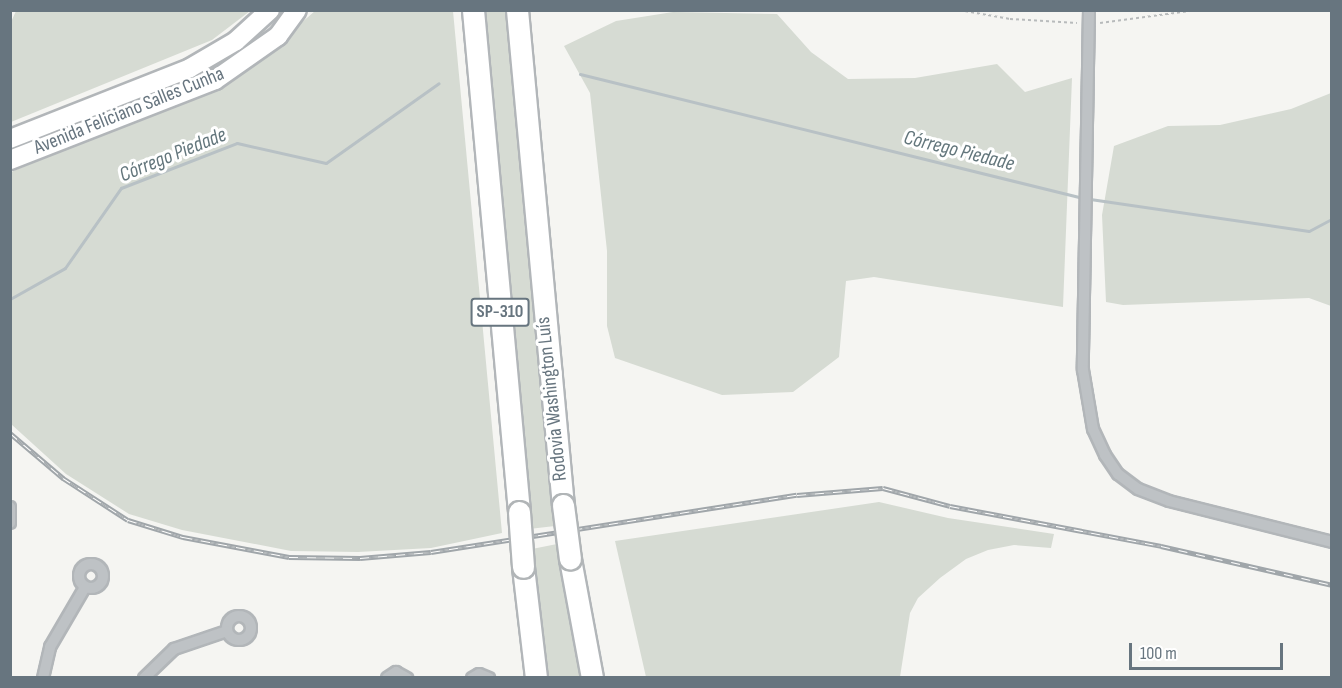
<!DOCTYPE html>
<meta charset="utf-8">
<style>
body{margin:0}
#map{position:relative;width:1342px;height:688px;overflow:hidden;background:#f5f5f2;font-family:"Sofia Sans Condensed",sans-serif}
div>[style]{position:absolute}
.green>*{inset:0;background:#d6dbd3}
.stream>*{height:3px;margin:-1.5px;padding:0 1.5px;transform-origin:1.5px;border-radius:1.5px;background:#b8c1c5}
.path>*{height:1.5px;margin-top:-0.75px;transform-origin:0;background:repeating-linear-gradient(90deg,#b8bbbc 0 3px,transparent 0 6px)}
.roads{filter:drop-shadow(2px 0 #b2b6b9) drop-shadow(-2px 0 #b2b6b9) drop-shadow(0 2px #b2b6b9) drop-shadow(0 -2px #b2b6b9)}
.minor>*{height:10px;margin:-5px;padding:0 5px;transform-origin:5px;border-radius:5px;background:#bec2c5}
.minor>.ring{margin:-5px;padding:0;box-sizing:content-box;background:none;border:10px solid #bec2c5;border-radius:50%}
.primary>*{height:18px;margin:-9px;padding:0 9px;transform-origin:9px;border-radius:9px;background:#fff}
.motorway>*{height:21px;margin:-10.5px;padding:0 10.5px;transform-origin:10.5px;border-radius:10.5px;background:#fff}
.rail>*{height:5px;margin-top:-2.5px;transform-origin:0;background:repeating-linear-gradient(90deg,#fff 0 9px,#a0a6aa 0 18px);box-sizing:border-box;border-block:2px solid #a0a6aa}
.bridges{filter:drop-shadow(2px 0 #b1b5b7) drop-shadow(-2px 0 #b1b5b7) drop-shadow(0 2px #b1b5b7) drop-shadow(0 -2px #b1b5b7)}
.motorway-bridge>*{height:21px;margin:-10.5px;padding:0 10.5px;transform-origin:10.5px;border-radius:10.5px;background:#fff}
span{translate:-50% -50%;white-space:nowrap;text-align:center;line-height:1.15;-webkit-text-stroke:6px #fff;paint-order:stroke}
.shield-label span{padding:2px 4px;background:#fff;border:2px solid;border-radius:4px;-webkit-text-stroke-width:0}
.shield-label{font-size:18px;color:#67757f;font-weight:700}
.street-label{font-size:20px;color:#67757f}
.water-label{font-size:21px;color:#63767c;font-style:italic}
.frame{position:absolute;inset:0;border:12px solid #67757f;pointer-events:none}
.scale{position:absolute;left:1129px;top:643px;width:154px;height:27px;box-sizing:border-box;border:3px solid #67757f;border-top:0;padding-left:8px;font-size:18px;line-height:21px;white-space:nowrap;color:#67757f;-webkit-text-stroke:4px #fff;paint-order:stroke}
</style>
<div id="map">
<div class="green">
<div style="clip-path:polygon(16px 11px,16px 10px,250px 11px,212px 40px,11px 122px,11px 22px)"></div>
<div style="clip-path:polygon(315px 11px,453px 11px,502px 533px,431px 548px,358px 552px,291px 551px,182px 530px,129px 514px,66px 474px,11px 424px,11px 172px,241px 75px)"></div>
<div style="clip-path:polygon(480px 11px,510px 11px,555px 526px,529px 529px)"></div>
<div style="clip-path:polygon(673px 12px,777px 14px,811px 52px,848px 79px,915px 78px,997px 64px,1025px 92px,1072px 78px,1063px 307px,874px 277px,846px 281px,839px 357px,793px 392px,722px 395px,615px 358px,607px 326px,607px 251px,590px 93px,564px 46px,616px 21px)"></div>
<div style="clip-path:polygon(1331px 93px,1331px 306px,1309px 298px,1123px 305px,1106px 302px,1102px 215px,1114px 146px,1168px 126px,1220px 125px,1291px 109px)"></div>
<div style="clip-path:polygon(879px 502px,948px 518px,1054px 534px,1051px 548px,1014px 545px,988px 550px,966px 559px,940px 578px,918px 598px,910px 613px,900px 677px,646px 677px,615px 541px)"></div>
<div style="clip-path:polygon(557px 544px,559px 554px,584px 677px,543px 677px,527px 550px)"></div>
</div>
<div class="stream">
<div style="left:580px;top:74px;width:518px;rotate:13.85deg"></div>
<div style="left:1090px;top:199px;width:221px;rotate:8.3deg"></div>
<div style="left:1309px;top:231px;width:26px;rotate:-28deg"></div>
<div style="left:10px;top:299px;width:63px;rotate:-29.4deg"></div>
<div style="left:65px;top:268px;width:98px;rotate:-55deg"></div>
<div style="left:121px;top:188px;width:124px;rotate:-21.2deg"></div>
<div style="left:237px;top:143px;width:91px;rotate:12.7deg"></div>
<div style="left:326px;top:163px;width:138px;rotate:-35.3deg"></div>
</div>
<div class="path">
<div style="left:959px;top:10px;width:52px;rotate:10deg"></div>
<div style="left:1010px;top:19px;width:67px;rotate:3.4deg"></div>
<div style="left:1100px;top:23px;width:98px;rotate:-7.6deg"></div>
</div>
<div class="roads">
<div class="minor">
<div style="left:1089px;top:10px;width:360px;rotate:91deg"></div>
<div style="left:1083px;top:370px;width:60px;rotate:80.4deg"></div>
<div style="left:1093px;top:429px;width:29px;rotate:65deg"></div>
<div style="left:1105px;top:455px;width:23px;rotate:56deg"></div>
<div style="left:1118px;top:474px;width:25px;rotate:37deg"></div>
<div style="left:1138px;top:489px;width:33px;rotate:21deg"></div>
<div style="left:1169px;top:501px;width:168px;rotate:14.1deg"></div>
<div style="left:10px;top:507px;width:16px;rotate:90deg"></div>
<div class="ring" style="left:79px;top:564px;width:14px;height:14px"></div>
<div class="ring" style="left:227px;top:616px;width:14px;height:14px"></div>
<div style="left:43px;top:678px;width:32px;rotate:-77deg"></div>
<div style="left:50px;top:647px;width:69px;rotate:-59.7deg"></div>
<div style="left:144px;top:678px;width:42px;rotate:-44deg"></div>
<div style="left:174px;top:649px;width:56px;rotate:-18.8deg"></div>
<div style="left:387px;top:678px;width:11px;rotate:-34deg"></div>
<div style="left:396px;top:672px;width:13px;rotate:29deg"></div>
<div style="left:472px;top:678px;width:8px;rotate:-30deg"></div>
<div style="left:479px;top:674px;width:11px;rotate:22deg"></div>
</div>
<div class="primary">
<div style="left:10px;top:139px;width:193px;rotate:-21.5deg"></div>
<div style="left:190px;top:68px;width:53px;rotate:-30.4deg"></div>
<div style="left:236px;top:41px;width:46px;rotate:-42.4deg"></div>
<div style="left:10px;top:160px;width:220px;rotate:-21.3deg"></div>
<div style="left:215px;top:80px;width:77px;rotate:-34.9deg"></div>
<div style="left:278px;top:36px;width:32px;rotate:-54deg"></div>
</div>
<div class="motorway">
<div style="left:473px;top:10px;width:504px;rotate:84.76deg"></div>
<div style="left:517px;top:10px;width:497px;rotate:84.7deg"></div>
<div style="left:570px;top:559px;width:121px;rotate:79.5deg"></div>
<div style="left:523px;top:567px;width:112px;rotate:83.3deg"></div>
</div>
</div>
<div class="rail">
<div style="left:10px;top:433px;width:70px;rotate:40.3deg"></div>
<div style="left:63px;top:478px;width:77px;rotate:32.9deg"></div>
<div style="left:128px;top:520px;width:58px;rotate:17.2deg"></div>
<div style="left:183px;top:537px;width:108px;rotate:10.7deg"></div>
<div style="left:289px;top:557px;width:71px;rotate:0.8deg"></div>
<div style="left:360px;top:558px;width:71px;rotate:-4.8deg"></div>
<div style="left:431px;top:552px;width:370px;rotate:-8.9deg"></div>
<div style="left:797px;top:495px;width:86px;rotate:-4.7deg"></div>
<div style="left:883px;top:488px;width:69px;rotate:15deg"></div>
<div style="left:950px;top:506px;width:215px;rotate:10.7deg"></div>
<div style="left:1161px;top:546px;width:175px;rotate:12.8deg"></div>
</div>
<div class="bridges">
<div class="motorway-bridge">
<div style="left:563px;top:505px;width:54px;rotate:82.6deg"></div>
<div style="left:519px;top:512px;width:55px;rotate:85.8deg"></div>
</div>
</div>
<div class="shield-label">
<span style="left:500px;top:312px">SP-310</span>
</div>
<div class="street-label">
<span style="left:129px;top:111px;rotate:-22deg">Avenida Feliciano Salles Cunha</span>
<span style="left:552px;top:399px;rotate:-96deg">Rodovia Washington Luís</span>
</div>
<div class="water-label">
<span style="left:959px;top:151px;rotate:14deg">Córrego Piedade</span>
<span style="left:173px;top:155px;rotate:-22deg">Córrego Piedade</span>
</div>
<div class="frame"></div>
<div class="scale">100 m</div>
</div>
